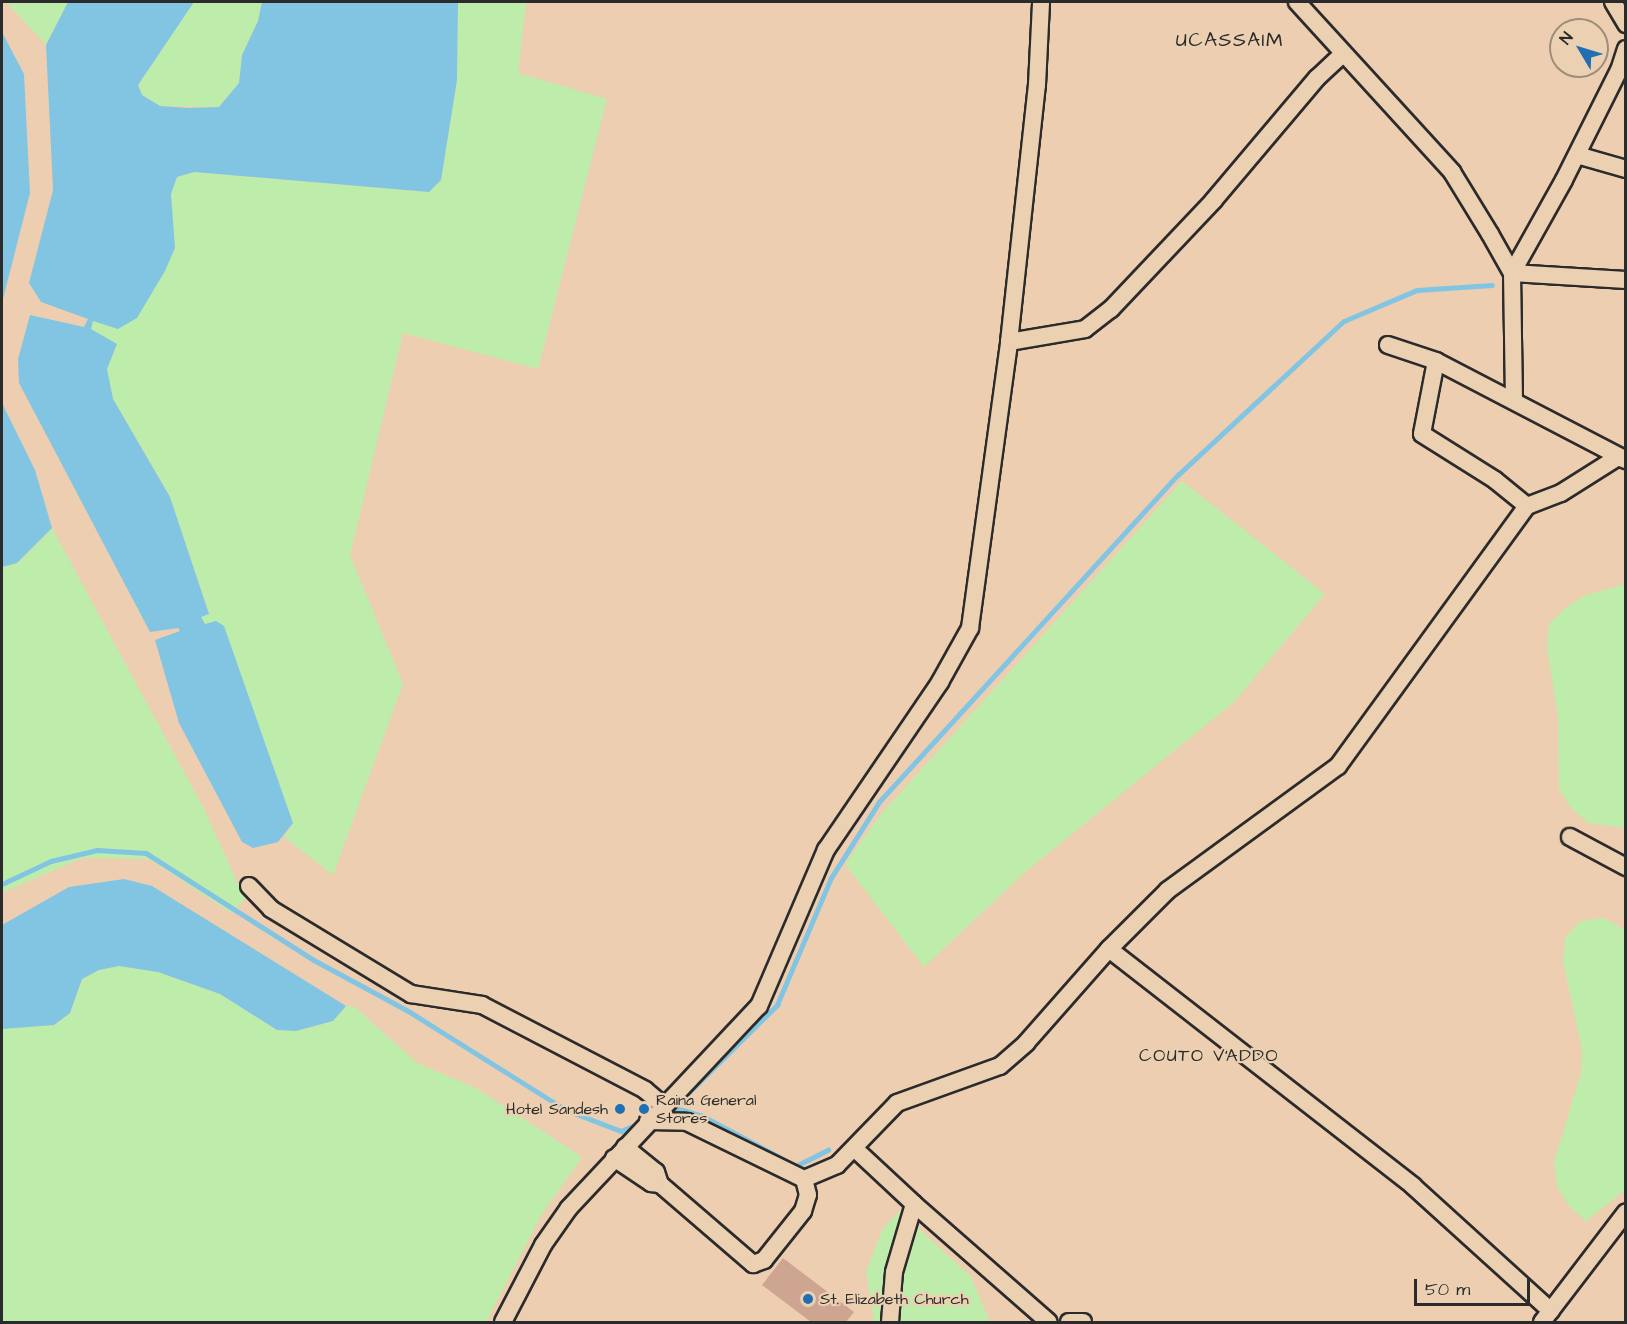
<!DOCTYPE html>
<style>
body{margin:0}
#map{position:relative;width:1627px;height:1324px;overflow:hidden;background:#eeceb1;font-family:"Architects Daughter",sans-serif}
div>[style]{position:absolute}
.green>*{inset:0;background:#beecab}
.water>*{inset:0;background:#82c5e3}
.stream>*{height:4.5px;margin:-2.25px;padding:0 2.25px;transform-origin:2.25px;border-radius:2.25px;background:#82c5e3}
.building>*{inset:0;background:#cda590}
.roads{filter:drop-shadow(2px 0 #2b2b2b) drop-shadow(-2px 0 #2b2b2b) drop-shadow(0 2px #2b2b2b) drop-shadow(0 -2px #2b2b2b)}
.minor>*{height:16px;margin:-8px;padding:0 8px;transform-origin:8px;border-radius:8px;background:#ebd0b2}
.dots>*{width:16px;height:16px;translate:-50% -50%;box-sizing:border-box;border:3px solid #ebd0b2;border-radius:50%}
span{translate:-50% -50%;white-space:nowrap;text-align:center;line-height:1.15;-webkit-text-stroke:4.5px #ebd0b2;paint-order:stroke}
.poi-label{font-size:16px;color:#2b2b2b}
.left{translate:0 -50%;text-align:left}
.right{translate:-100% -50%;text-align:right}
.neighbourhood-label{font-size:18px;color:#2b2b2b;letter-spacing:1.5px}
.quarter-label{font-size:20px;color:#2b2b2b;letter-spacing:1.5px}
.frame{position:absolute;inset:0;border:3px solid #2b2b2b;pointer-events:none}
.north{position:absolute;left:1549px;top:18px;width:60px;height:60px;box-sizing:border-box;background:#ebd0b2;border:2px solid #9e8e7c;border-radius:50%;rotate:308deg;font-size:16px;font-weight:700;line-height:24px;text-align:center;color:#2b2b2b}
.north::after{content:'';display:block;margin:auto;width:21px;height:27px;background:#1f6fb2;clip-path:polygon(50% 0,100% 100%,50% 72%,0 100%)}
.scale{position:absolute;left:1414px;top:1279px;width:116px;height:27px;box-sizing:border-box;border:3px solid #2b2b2b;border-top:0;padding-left:8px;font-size:18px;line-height:21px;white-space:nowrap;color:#2b2b2b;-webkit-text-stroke:4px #ebd0b2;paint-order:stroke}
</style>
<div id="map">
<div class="green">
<div style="clip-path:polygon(6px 2px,68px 2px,46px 45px)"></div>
<div style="clip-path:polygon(194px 2px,262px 2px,258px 21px,242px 55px,239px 83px,219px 107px,160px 106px,142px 95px,138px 85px)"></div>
<div style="clip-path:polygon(458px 2px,526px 2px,518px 73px,607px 99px,538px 369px,403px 333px,350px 555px,403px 684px,333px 875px,284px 837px,293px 823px,216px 621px,205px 625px,201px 617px,209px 613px,170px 497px,113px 399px,91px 328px,93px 320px,175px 248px,171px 194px,177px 177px,194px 172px,429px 192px,441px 180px,457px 80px)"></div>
<div style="clip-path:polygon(1182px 481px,1325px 594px,1234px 702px,1024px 873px,924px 967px,845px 864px,881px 814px)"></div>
<div style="clip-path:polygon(52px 528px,204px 809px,245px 899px,231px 913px,149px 859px,82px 858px,2px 893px,2px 567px,17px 563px)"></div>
<div style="clip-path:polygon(1625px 584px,1626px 584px,1625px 828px,1588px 823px,1571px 808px,1559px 789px,1558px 717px,1547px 647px,1549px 624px,1565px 608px,1586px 595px)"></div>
<div style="clip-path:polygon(1604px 918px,1625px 930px,1625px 1190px,1586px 1221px,1569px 1206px,1557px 1187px,1554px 1162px,1581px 1073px,1582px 1050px,1563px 961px,1565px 938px,1580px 921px)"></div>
<div style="clip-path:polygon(119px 966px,158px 972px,220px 994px,277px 1030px,305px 1029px,333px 1021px,346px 1006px,355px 1007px,417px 1063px,476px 1088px,582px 1157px,542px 1214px,486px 1322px,2px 1322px,2px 1029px,55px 1025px,70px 1013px,82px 979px,99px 970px)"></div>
<div style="clip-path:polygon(900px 1211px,971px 1277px,990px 1322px,874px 1322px,866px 1271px,883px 1228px)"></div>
</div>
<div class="water">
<div style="clip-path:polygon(68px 2px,194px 2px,138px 85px,142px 95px,160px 106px,189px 108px,219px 107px,239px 83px,242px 55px,258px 21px,262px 2px,458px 2px,457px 80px,441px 180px,429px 192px,194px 172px,177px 177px,171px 194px,175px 248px,165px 271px,137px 318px,118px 329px,93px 321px,91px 329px,117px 344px,107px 369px,113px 399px,170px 497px,209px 614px,201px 617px,205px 624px,216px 621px,224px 626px,293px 823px,278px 842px,253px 848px,242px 842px,179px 723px,155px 640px,180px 631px,178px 628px,150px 632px,19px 383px,18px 359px,30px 315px,84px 327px,88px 319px,41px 302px,29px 283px,53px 190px,46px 45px)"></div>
<div style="clip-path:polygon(2px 32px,24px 74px,30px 193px,2px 303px)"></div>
<div style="clip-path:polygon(2px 403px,35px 470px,52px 528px,17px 563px,2px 567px)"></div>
<div style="clip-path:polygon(124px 879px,152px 886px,346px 1006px,333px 1021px,296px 1031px,277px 1030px,220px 994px,158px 972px,119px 966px,99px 970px,82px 979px,70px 1013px,54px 1025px,2px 1029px,2px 925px,69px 887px)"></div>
</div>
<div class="stream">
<div style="left:2px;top:884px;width:54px;rotate:-25.1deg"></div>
<div style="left:51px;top:861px;width:47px;rotate:-13.4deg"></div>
<div style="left:97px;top:850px;width:49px;rotate:3.5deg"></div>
<div style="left:146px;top:853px;width:199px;rotate:32.5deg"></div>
<div style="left:314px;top:960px;width:109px;rotate:28.4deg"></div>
<div style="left:410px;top:1012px;width:184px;rotate:32.1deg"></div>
<div style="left:566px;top:1110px;width:59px;rotate:20.9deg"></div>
<div style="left:621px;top:1131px;width:21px;rotate:-23deg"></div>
<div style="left:676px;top:1108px;width:26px;rotate:16deg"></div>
<div style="left:701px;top:1115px;width:108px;rotate:28.2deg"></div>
<div style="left:796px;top:1166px;width:36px;rotate:-27deg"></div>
<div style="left:670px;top:1111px;width:151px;rotate:-44.7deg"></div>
<div style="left:777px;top:1005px;width:138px;rotate:-67deg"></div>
<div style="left:831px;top:878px;width:90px;rotate:-57.7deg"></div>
<div style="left:879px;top:802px;width:443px;rotate:-47.6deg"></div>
<div style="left:1178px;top:475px;width:226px;rotate:-42.9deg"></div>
<div style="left:1344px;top:321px;width:79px;rotate:-23deg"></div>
<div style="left:1417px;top:290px;width:75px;rotate:-3.8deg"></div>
</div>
<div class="building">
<div style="clip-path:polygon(783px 1258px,854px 1312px,846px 1322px,811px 1322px,762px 1285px)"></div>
</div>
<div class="roads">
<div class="minor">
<div style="left:1297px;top:2px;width:230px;rotate:47.6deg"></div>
<div style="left:1452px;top:172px;width:73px;rotate:58.5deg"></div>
<div style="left:1490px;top:234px;width:45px;rotate:60.6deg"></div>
<div style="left:1512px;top:273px;width:127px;rotate:89.1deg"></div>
<div style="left:1613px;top:2px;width:26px;rotate:59deg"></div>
<div style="left:1626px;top:49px;width:22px;rotate:108deg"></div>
<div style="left:1619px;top:70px;width:123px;rotate:116.6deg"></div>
<div style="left:1564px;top:180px;width:107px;rotate:119.2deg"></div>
<div style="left:1512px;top:273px;width:114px;rotate:3.5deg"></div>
<div style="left:1577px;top:155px;width:51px;rotate:15.9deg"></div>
<div style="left:1009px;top:342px;width:77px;rotate:-9.7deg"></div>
<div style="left:1085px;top:329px;width:33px;rotate:-38deg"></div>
<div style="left:1111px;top:309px;width:149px;rotate:-46.6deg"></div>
<div style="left:1213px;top:201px;width:161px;rotate:-49.8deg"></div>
<div style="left:1317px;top:78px;width:35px;rotate:-43deg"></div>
<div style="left:1388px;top:345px;width:51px;rotate:18.4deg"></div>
<div style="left:1436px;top:361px;width:210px;rotate:27.5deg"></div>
<div style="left:1436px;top:361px;width:74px;rotate:100.9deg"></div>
<div style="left:1422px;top:434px;width:86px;rotate:32.2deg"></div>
<div style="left:1495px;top:480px;width:41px;rotate:39.1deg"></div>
<div style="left:1570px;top:837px;width:64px;rotate:28.2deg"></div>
<div style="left:249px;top:886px;width:32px;rotate:46deg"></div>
<div style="left:271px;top:909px;width:164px;rotate:31.3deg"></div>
<div style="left:411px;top:994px;width:72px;rotate:8.8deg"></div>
<div style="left:482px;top:1005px;width:184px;rotate:27.5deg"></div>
<div style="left:645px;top:1090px;width:25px;rotate:40deg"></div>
<div style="left:1109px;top:949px;width:385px;rotate:37.9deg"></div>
<div style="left:1413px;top:1186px;width:186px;rotate:42.2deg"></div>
<div style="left:648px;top:1121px;width:39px;rotate:1deg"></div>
<div style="left:687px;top:1122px;width:130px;rotate:26deg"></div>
<div style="left:804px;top:1179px;width:36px;rotate:-23deg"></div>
<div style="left:837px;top:1165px;width:86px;rotate:-45.9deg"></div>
<div style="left:897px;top:1103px;width:109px;rotate:-19.8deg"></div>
<div style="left:1000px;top:1066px;width:35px;rotate:-41deg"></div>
<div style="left:1026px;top:1043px;width:125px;rotate:-48.6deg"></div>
<div style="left:1109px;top:949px;width:83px;rotate:-45deg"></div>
<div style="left:1168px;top:890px;width:210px;rotate:-36.1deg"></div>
<div style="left:1338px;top:766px;width:321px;rotate:-54deg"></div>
<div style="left:1527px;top:506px;width:36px;rotate:-21deg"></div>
<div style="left:1561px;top:493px;width:67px;rotate:-32.3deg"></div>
<div style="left:1618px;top:457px;width:9px;rotate:21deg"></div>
<div style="left:625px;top:1147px;width:40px;rotate:39deg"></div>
<div style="left:656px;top:1172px;width:13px;rotate:72deg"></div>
<div style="left:854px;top:1148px;width:82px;rotate:43deg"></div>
<div style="left:914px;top:1204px;width:71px;rotate:106.4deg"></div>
<div style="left:894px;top:1272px;width:50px;rotate:94.6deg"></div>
<div style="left:614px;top:1158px;width:45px;rotate:34deg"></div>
<div style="left:651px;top:1183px;width:9px;rotate:6deg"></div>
<div style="left:660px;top:1184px;width:123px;rotate:40.7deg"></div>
<div style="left:753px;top:1264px;width:12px;rotate:-20deg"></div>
<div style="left:764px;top:1260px;width:63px;rotate:-51.5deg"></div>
<div style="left:803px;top:1211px;width:17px;rotate:-73deg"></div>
<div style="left:808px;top:1195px;width:16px;rotate:-104deg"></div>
<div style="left:914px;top:1204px;width:179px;rotate:41.2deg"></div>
<div style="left:503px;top:1322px;width:87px;rotate:-62.5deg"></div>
<div style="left:543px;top:1245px;width:45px;rotate:-54.9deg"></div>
<div style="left:569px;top:1208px;width:277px;rotate:-46.8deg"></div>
<div style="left:759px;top:1006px;width:170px;rotate:-66.8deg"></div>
<div style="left:826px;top:850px;width:203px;rotate:-55.8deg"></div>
<div style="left:940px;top:682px;width:62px;rotate:-60.9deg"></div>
<div style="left:970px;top:628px;width:289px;rotate:-82.2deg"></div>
<div style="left:1009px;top:342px;width:259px;rotate:-83.8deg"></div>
<div style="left:1037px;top:85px;width:83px;rotate:-87.2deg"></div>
<div style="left:1069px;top:1322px;width:14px"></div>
<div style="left:1542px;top:1322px;width:138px;rotate:-52.6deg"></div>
</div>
</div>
<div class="dots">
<div style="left:620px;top:1109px;background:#1f6fb2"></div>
<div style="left:644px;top:1109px;background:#1f6fb2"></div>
<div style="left:808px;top:1299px;background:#1f6fb2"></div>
</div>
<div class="poi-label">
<span class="left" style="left:656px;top:1109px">Raina General<br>Stores</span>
<span class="right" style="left:608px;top:1109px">Hotel Sandesh</span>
<span class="left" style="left:820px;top:1299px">St. Elizabeth Church</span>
</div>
<div class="neighbourhood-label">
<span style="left:1209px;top:1056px">COUTO VADDO</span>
</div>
<div class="quarter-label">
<span style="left:1230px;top:40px">UCASSAIM</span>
</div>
<div class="frame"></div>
<div class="north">N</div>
<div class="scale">50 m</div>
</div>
